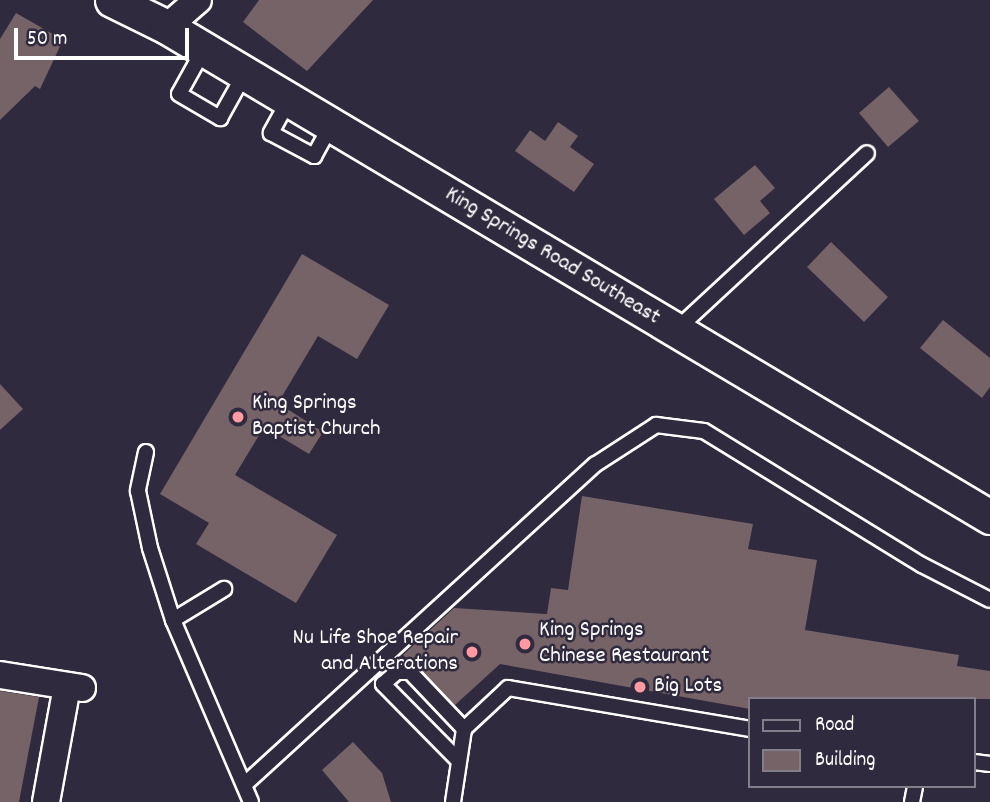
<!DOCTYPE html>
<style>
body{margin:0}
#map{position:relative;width:990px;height:802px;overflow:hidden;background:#2f2a3d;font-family:Dekko,sans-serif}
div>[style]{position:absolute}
.building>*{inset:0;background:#756368}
.roads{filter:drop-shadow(2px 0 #fff) drop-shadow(-2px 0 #fff) drop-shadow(0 2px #fff) drop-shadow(0 -2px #fff)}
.service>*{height:14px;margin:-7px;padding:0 7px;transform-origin:7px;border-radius:7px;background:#2f2a3d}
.minor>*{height:26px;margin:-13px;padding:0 13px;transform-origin:13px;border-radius:13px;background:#2f2a3d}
.tertiary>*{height:33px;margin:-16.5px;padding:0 16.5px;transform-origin:16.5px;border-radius:16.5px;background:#2f2a3d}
.dots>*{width:19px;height:19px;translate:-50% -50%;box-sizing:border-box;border:4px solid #2f2a3d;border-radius:50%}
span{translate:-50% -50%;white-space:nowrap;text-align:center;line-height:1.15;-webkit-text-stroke:5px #2f2a3d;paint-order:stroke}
.street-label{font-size:23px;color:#fff}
.poi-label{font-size:23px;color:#fff}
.left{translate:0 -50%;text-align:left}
.right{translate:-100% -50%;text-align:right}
.legend{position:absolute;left:748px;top:697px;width:228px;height:91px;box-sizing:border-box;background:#2f2a3d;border:2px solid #827f8b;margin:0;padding:9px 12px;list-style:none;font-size:21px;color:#fff}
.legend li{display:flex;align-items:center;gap:14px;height:35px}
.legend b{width:35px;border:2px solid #827f8b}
.scale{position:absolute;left:14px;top:28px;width:175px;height:32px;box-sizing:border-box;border:4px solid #fff;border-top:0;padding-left:9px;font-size:21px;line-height:24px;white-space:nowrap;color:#fff;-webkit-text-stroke:5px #2f2a3d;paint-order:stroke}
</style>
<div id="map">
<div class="building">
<div style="clip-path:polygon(259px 0,373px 0,307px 71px,243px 22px)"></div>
<div style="clip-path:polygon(16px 13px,63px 40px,40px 89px,35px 86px,0 120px,0 39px)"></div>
<div style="clip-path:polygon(889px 87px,919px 121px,888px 147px,859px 113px)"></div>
<div style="clip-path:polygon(558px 122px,578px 136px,570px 147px,594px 164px,574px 192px,515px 151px,530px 130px,545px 141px)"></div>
<div style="clip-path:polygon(755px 165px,775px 188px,760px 201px,770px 213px,744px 235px,714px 199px)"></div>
<div style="clip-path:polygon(831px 242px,888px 297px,864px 322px,807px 267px)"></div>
<div style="clip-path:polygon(302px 254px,389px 305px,357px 359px,318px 336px,278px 403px,323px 432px,309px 454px,264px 427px,235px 475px,337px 535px,296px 603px,196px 544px,209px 523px,160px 494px)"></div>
<div style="clip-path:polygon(943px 320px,990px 358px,990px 387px,982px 398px,920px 348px)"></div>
<div style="clip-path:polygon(0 384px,23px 409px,0 430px)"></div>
<div style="clip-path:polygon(582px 496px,753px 524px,748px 549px,817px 560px,805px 630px,959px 655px,957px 666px,990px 671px,990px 699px,750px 699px,750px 709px,500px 664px,455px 705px,403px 655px,454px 608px,547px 614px,551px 588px,568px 590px)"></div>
<div style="clip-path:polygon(0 691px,39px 697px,19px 802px,0 802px)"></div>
<div style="clip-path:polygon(353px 742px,382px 773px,391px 802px,349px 802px,322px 770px)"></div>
</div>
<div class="roads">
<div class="service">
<div style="left:204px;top:49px;width:51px;rotate:119.1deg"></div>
<div style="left:179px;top:94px;width:48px;rotate:30.3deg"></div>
<div style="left:220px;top:118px;width:51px;rotate:-60.9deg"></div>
<div style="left:289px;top:100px;width:38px;rotate:119deg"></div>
<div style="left:271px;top:133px;width:49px;rotate:28.1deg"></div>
<div style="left:314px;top:156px;width:35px;rotate:-61deg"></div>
<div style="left:676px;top:330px;width:260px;rotate:-42.8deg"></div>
<div style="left:146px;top:452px;width:40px;rotate:102deg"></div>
<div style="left:138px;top:491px;width:58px;rotate:78.1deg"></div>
<div style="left:150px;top:548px;width:76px;rotate:72.3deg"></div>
<div style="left:173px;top:620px;width:198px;rotate:66.8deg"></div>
<div style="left:173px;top:620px;width:60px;rotate:-31.3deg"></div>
<div style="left:458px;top:760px;width:107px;rotate:-134.6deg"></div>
<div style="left:383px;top:684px;width:18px;rotate:-41deg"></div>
<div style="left:397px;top:672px;width:13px"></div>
<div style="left:410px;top:672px;width:79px;rotate:46.5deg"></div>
<div style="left:974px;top:762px;width:16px;rotate:7deg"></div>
<div style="left:244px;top:785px;width:476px;rotate:-42.4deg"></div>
<div style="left:596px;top:464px;width:72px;rotate:-33deg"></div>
<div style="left:656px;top:425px;width:48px;rotate:7.1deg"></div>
<div style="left:704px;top:431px;width:256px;rotate:31.6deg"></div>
<div style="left:922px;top:565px;width:76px;rotate:27.2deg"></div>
<div style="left:453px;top:802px;width:74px;rotate:-81.4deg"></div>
<div style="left:464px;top:729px;width:60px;rotate:-43deg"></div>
<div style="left:508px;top:688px;width:245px;rotate:9.6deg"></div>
<div style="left:912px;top:802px;width:16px;rotate:-79deg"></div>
</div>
<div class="minor">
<div style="left:167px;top:27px;width:41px;rotate:-41.1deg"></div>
<div style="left:0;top:675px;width:83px;rotate:9deg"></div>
<div style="left:46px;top:802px;width:118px;rotate:-79.7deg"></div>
</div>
<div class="tertiary">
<div style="left:112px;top:0;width:61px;rotate:26.1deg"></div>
<div style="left:167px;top:27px;width:958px;rotate:30.77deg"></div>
</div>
</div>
<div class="dots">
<div style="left:238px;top:417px;background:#ff9aa2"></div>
<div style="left:525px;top:644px;background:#ff9aa2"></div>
<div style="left:472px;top:652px;background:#ff9aa2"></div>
<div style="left:640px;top:687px;background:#ff9aa2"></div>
</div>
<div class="street-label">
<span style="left:552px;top:257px;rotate:31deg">King Springs Road Southeast</span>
</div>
<div class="poi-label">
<span class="left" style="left:252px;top:417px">King Springs<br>Baptist Church</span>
<span class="left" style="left:539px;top:644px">King Springs<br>Chinese Restaurant</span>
<span class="right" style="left:458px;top:652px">Nu Life Shoe Repair<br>and Alterations</span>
<span class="left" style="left:654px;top:687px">Big Lots</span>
</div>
<ul class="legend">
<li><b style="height:9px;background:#2f2a3d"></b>Road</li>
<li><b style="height:19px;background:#756368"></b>Building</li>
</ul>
<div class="scale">50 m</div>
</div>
